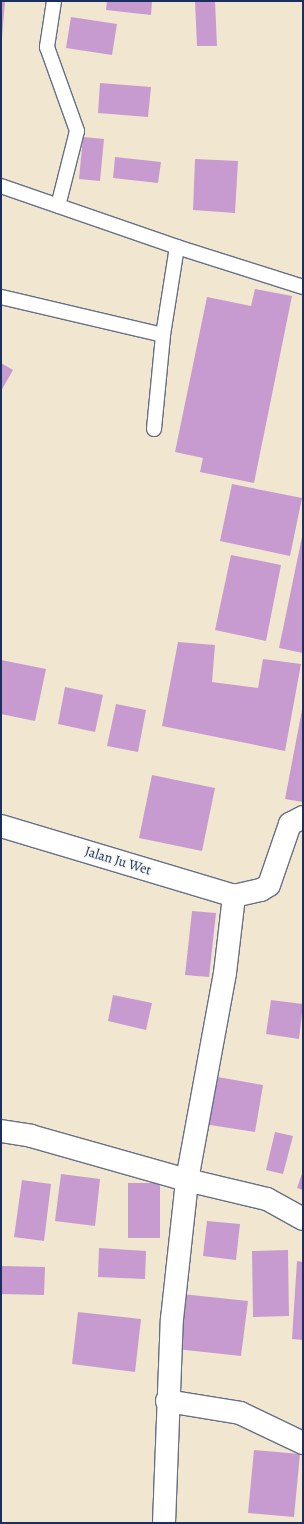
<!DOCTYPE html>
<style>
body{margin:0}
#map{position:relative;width:304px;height:1524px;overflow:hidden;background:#f1e7d0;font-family:Alegreya,serif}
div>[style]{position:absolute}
.building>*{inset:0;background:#c79bd0}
.roads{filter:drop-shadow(1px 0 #666f86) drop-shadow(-1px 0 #666f86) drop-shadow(0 1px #666f86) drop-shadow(0 -1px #666f86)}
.lane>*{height:14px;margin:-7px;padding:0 7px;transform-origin:7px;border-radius:7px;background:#fff}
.street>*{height:22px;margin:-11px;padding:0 11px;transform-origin:11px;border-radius:11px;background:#fff}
span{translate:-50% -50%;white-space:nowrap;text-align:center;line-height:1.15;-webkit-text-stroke:3.5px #f6f6f2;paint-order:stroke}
.street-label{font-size:14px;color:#1b2f5e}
.frame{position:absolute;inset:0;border:2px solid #1b2f5e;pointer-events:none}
</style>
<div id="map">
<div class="building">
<div style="clip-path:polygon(1px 1px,5px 1px,2px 38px,1px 38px)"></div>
<div style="clip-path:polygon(107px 1px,152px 1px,151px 15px,106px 10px)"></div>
<div style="clip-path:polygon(195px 1px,215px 1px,217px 46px,197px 46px)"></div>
<div style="clip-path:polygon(71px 17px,117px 24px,112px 55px,66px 48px)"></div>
<div style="clip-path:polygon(100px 83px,151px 87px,148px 117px,98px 113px)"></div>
<div style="clip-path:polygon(83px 137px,104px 139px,100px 181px,79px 179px)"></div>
<div style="clip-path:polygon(115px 157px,161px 162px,158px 183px,113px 178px)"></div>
<div style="clip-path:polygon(195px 159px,238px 161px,235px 213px,193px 210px)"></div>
<div style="clip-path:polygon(255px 289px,292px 296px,254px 483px,200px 472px,203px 458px,175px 452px,207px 297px,251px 306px)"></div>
<div style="clip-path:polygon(1px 363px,13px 370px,1px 391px)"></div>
<div style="clip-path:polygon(232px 484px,302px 498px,290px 556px,220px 541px)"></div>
<div style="clip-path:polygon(302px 537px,303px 537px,303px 653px,279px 648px)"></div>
<div style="clip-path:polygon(231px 555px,281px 565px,266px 641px,215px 630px)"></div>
<div style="clip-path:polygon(178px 642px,215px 645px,212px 682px,258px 688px,263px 659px,301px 664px,285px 751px,162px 726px)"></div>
<div style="clip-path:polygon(1px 660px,46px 669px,35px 721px,1px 714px)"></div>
<div style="clip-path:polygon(65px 687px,103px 695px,95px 732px,58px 724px)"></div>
<div style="clip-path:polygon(116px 704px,146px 710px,138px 752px,107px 746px)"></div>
<div style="clip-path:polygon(302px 710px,303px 710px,303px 802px,285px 799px)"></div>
<div style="clip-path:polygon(152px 775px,215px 788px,202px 851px,139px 838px)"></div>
<div style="clip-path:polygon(192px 911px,216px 913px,209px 977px,185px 975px)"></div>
<div style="clip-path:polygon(113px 995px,152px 1003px,146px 1030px,108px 1021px)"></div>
<div style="clip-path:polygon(271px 1000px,303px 1004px,299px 1039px,266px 1034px)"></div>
<div style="clip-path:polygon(212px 1076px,263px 1085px,255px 1132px,204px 1124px)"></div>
<div style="clip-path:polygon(275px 1132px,293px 1136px,283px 1174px,266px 1170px)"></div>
<div style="clip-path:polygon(303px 1171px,303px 1190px,297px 1188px)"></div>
<div style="clip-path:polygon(61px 1174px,100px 1179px,95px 1226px,55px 1221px)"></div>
<div style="clip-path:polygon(22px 1180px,51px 1184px,44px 1241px,14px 1237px)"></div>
<div style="clip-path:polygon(128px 1183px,160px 1183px,160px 1238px,128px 1238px)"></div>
<div style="clip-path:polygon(207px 1221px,240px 1224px,236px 1260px,203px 1256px)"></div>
<div style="clip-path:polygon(99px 1248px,146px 1251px,145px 1279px,98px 1277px)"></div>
<div style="clip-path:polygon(288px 1250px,289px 1316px,253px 1317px,252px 1251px)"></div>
<div style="clip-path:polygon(297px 1261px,303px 1262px,303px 1340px,292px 1339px)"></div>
<div style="clip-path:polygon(1px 1266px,45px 1267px,44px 1295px,1px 1294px)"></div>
<div style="clip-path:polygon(182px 1294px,248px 1301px,241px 1356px,176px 1349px)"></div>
<div style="clip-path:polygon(78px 1312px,141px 1319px,135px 1372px,72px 1364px)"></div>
<div style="clip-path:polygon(254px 1450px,300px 1454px,294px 1517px,248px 1513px)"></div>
</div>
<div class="roads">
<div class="lane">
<div style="left:54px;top:1px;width:47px;rotate:98.7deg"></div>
<div style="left:47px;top:47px;width:89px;rotate:70.3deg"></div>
<div style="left:77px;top:131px;width:77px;rotate:104.2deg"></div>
<div style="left:1px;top:186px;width:186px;rotate:19.1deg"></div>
<div style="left:177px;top:247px;width:132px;rotate:17.6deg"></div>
<div style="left:1px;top:297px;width:166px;rotate:13.2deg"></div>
<div style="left:154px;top:429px;width:94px;rotate:-84.5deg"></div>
<div style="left:163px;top:335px;width:89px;rotate:-81deg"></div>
</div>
<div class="street">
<div style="left:1px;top:826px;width:243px;rotate:16.7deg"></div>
<div style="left:234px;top:896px;width:28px;rotate:-13deg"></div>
<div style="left:261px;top:890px;width:9px;rotate:-32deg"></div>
<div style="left:269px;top:885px;width:65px;rotate:-71deg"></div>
<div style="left:290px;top:824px;width:15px;rotate:-28deg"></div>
<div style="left:1px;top:1131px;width:30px;rotate:9deg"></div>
<div style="left:31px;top:1136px;width:162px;rotate:15.8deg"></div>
<div style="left:187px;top:1180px;width:82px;rotate:13.4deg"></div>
<div style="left:267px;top:1199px;width:41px;rotate:29.1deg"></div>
<div style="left:167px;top:1401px;width:74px;rotate:9.3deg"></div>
<div style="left:240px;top:1413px;width:70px;rotate:25.5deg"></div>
<div style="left:164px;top:1523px;width:204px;rotate:-87.8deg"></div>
<div style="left:172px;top:1319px;width:140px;rotate:-83.8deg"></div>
<div style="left:187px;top:1180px;width:210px;rotate:-79.6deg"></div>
<div style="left:225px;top:973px;width:78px;rotate:-83.3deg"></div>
</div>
</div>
<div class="street-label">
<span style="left:118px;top:861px;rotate:17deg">Jalan Ju Wet</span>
</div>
<div class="frame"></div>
</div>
